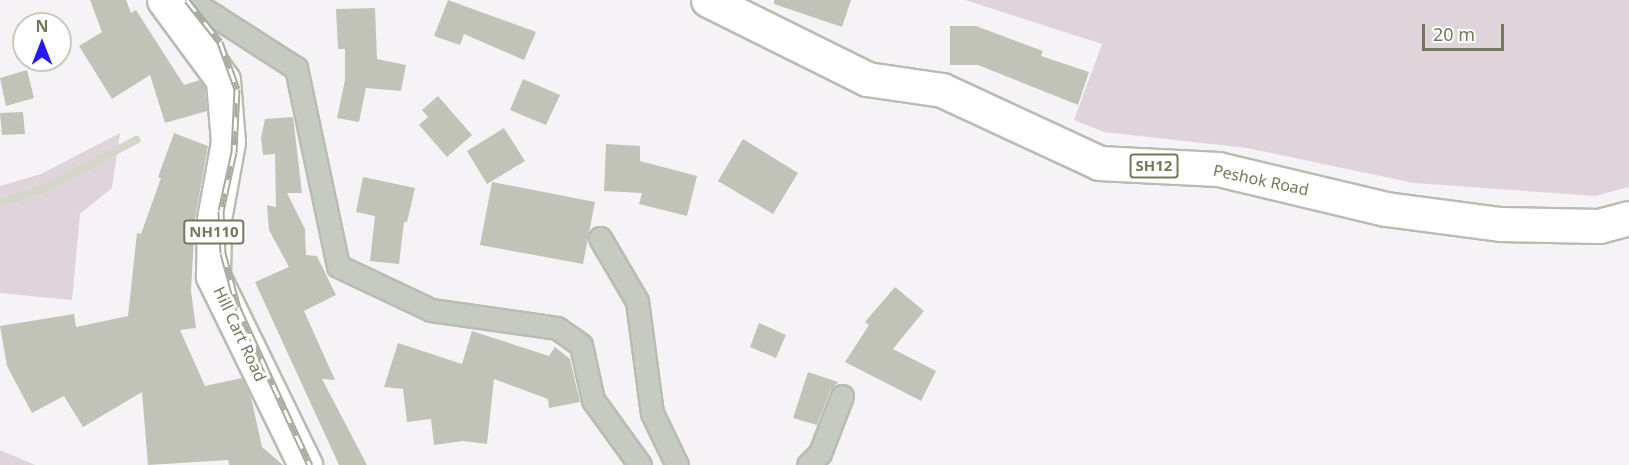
<!DOCTYPE html>
<style>
body{margin:0}
#map{position:relative;width:1629px;height:465px;overflow:hidden;background:#f6f3f7;font-family:"Noto Sans",sans-serif}
div>[style]{position:absolute}
.green>*{inset:0;background:#dfd4da}
.stream>*{height:8px;margin:-4px;padding:0 4px;transform-origin:4px;border-radius:4px;background:#d4d6c9}
.building>*{inset:0;background:#c1c2b8}
.roads{filter:drop-shadow(2px 0 #b9bcb2) drop-shadow(-2px 0 #b9bcb2) drop-shadow(0 2px #b9bcb2) drop-shadow(0 -2px #b9bcb2)}
.street>*{height:21px;margin:-10.5px;padding:0 10.5px;transform-origin:10.5px;border-radius:10.5px;background:#c7cac1}
.primary>*{height:33px;margin:-16.5px;padding:0 16.5px;transform-origin:16.5px;border-radius:16.5px;background:#fff}
.highway>*{height:33px;margin:-16.5px;padding:0 16.5px;transform-origin:16.5px;border-radius:16.5px;background:#fff}
.rail>*{height:7px;margin-top:-3.5px;transform-origin:0;background:repeating-linear-gradient(90deg,#fff 0 14px,#a8ac9e 0 28px);box-sizing:border-box;border-block:2px solid #a8ac9e}
span{translate:-50% -50%;white-space:nowrap;text-align:center;line-height:1.15;-webkit-text-stroke:6px #fff;paint-order:stroke}
.shield-label span{padding:2px 4px;background:#fff;border:2px solid;border-radius:4px;-webkit-text-stroke-width:0}
.shield-label{font-size:15px;color:#727a5b;font-weight:700}
.street-label{font-size:16px;color:#727a5b}
.north{position:absolute;left:12px;top:12px;width:60px;height:60px;box-sizing:border-box;background:#fff;border:2px solid #c7cabd;border-radius:50%;rotate:0deg;font-size:16px;font-weight:700;line-height:24px;text-align:center;color:#727a5b}
.north::after{content:'';display:block;margin:auto;width:21px;height:27px;background:#261bee;clip-path:polygon(50% 0,100% 100%,50% 72%,0 100%)}
.scale{position:absolute;left:1422px;top:24px;width:82px;height:27px;box-sizing:border-box;border:3px solid #727a5b;border-top:0;padding-left:8px;font-size:18px;line-height:21px;white-space:nowrap;color:#727a5b;-webkit-text-stroke:4px #fff;paint-order:stroke}
</style>
<div id="map">
<div class="green">
<div style="clip-path:polygon(965px 0,1629px 0,1629px 187px,1595px 196px,1414px 183px,1247px 148px,1104px 132px,1074px 120px,1102px 44px)"></div>
<div style="clip-path:polygon(120px 133px,112px 188px,80px 214px,72px 300px,0 293px,0 186px,41px 174px)"></div>
<div style="clip-path:polygon(0 450px,35px 465px,0 465px)"></div>
</div>
<div class="stream">
<div style="left:0;top:203px;width:53px;rotate:-18.8deg"></div>
<div style="left:50px;top:186px;width:98px;rotate:-28.1deg"></div>
</div>
<div class="building">
<div style="clip-path:polygon(90px 0,126px 0,131px 13px,136px 10px,184px 85px,200px 80px,205px 87px,207px 111px,165px 123px,150px 75px,112px 99px,79px 46px,102px 32px)"></div>
<div style="clip-path:polygon(448px 0,536px 32px,524px 60px,464px 34px,460px 45px,434px 36px)"></div>
<div style="clip-path:polygon(774px 0,851px 0,842px 27px,774px 4px)"></div>
<div style="clip-path:polygon(375px 8px,377px 59px,406px 65px,401px 91px,366px 88px,359px 122px,337px 118px,345px 80px,345px 49px,338px 49px,336px 9px)"></div>
<div style="clip-path:polygon(950px 26px,976px 26px,1043px 51px,1041px 56px,1089px 72px,1078px 105px,978px 65px,950px 65px)"></div>
<div style="clip-path:polygon(27px 70px,34px 98px,6px 106px,0 78px)"></div>
<div style="clip-path:polygon(523px 79px,560px 95px,546px 125px,510px 110px)"></div>
<div style="clip-path:polygon(438px 96px,472px 135px,447px 157px,419px 125px,428px 117px,422px 110px)"></div>
<div style="clip-path:polygon(23px 112px,25px 134px,2px 135px,0 113px)"></div>
<div style="clip-path:polygon(293px 117px,302px 193px,287px 193px,305px 229px,306px 255px,317px 256px,336px 295px,304px 311px,335px 380px,322px 379px,367px 465px,339px 465px,255px 282px,289px 267px,269px 230px,267px 205px,276px 207px,275px 154px,263px 155px,261px 138px,265px 119px)"></div>
<div style="clip-path:polygon(504px 128px,525px 161px,487px 184px,467px 151px)"></div>
<div style="clip-path:polygon(174px 133px,208px 146px,195px 219px,191px 291px,196px 328px,180px 330px,205px 386px,242px 378px,251px 397px,262px 447px,283px 465px,229px 465px,228px 460px,148px 465px,142px 392px,83px 427px,64px 396px,32px 413px,7px 366px,0 326px,74px 314px,76px 327px,128px 316px,137px 233px,141px 234px,161px 178px,158px 177px)"></div>
<div style="clip-path:polygon(743px 139px,798px 173px,773px 214px,718px 181px)"></div>
<div style="clip-path:polygon(606px 144px,640px 146px,640px 161px,697px 176px,687px 216px,639px 204px,642px 193px,604px 191px)"></div>
<div style="clip-path:polygon(363px 177px,415px 188px,407px 222px,404px 222px,399px 264px,370px 261px,375px 216px,356px 212px)"></div>
<div style="clip-path:polygon(492px 182px,595px 202px,583px 264px,480px 245px)"></div>
<div style="clip-path:polygon(895px 287px,924px 311px,893px 349px,936px 371px,921px 401px,845px 362px,869px 325px,865px 322px)"></div>
<div style="clip-path:polygon(759px 323px,786px 335px,776px 358px,750px 347px)"></div>
<div style="clip-path:polygon(472px 331px,549px 356px,555px 347px,570px 359px,580px 402px,549px 408px,548px 399px,494px 379px,487px 444px,463px 441px,434px 445px,431px 419px,407px 422px,403px 389px,384px 387px,398px 343px,462px 364px)"></div>
<div style="clip-path:polygon(808px 372px,838px 382px,830px 391px,817px 425px,793px 418px)"></div>
</div>
<div class="roads">
<div class="street">
<div style="left:190px;top:0;width:126px;rotate:32.7deg"></div>
<div style="left:296px;top:68px;width:202px;rotate:78deg"></div>
<div style="left:338px;top:266px;width:103px;rotate:25.3deg"></div>
<div style="left:431px;top:310px;width:127px;rotate:8.1deg"></div>
<div style="left:557px;top:328px;width:29px;rotate:35deg"></div>
<div style="left:581px;top:345px;width:56px;rotate:77.7deg"></div>
<div style="left:593px;top:400px;width:80px;rotate:54.1deg"></div>
<div style="left:600px;top:238px;width:73px;rotate:59.6deg"></div>
<div style="left:637px;top:301px;width:113px;rotate:82.4deg"></div>
<div style="left:652px;top:413px;width:58px;rotate:64.3deg"></div>
<div style="left:808px;top:465px;width:17px;rotate:-45deg"></div>
<div style="left:820px;top:453px;width:61px;rotate:-68.9deg"></div>
</div>
<div class="primary">
<div style="left:708px;top:0;width:178px;rotate:26.4deg"></div>
<div style="left:867px;top:79px;width:76px;rotate:8.3deg"></div>
<div style="left:942px;top:90px;width:173px;rotate:24.9deg"></div>
<div style="left:1099px;top:163px;width:119px;rotate:2.9deg"></div>
<div style="left:1218px;top:169px;width:173px;rotate:13.4deg"></div>
<div style="left:1386px;top:209px;width:115px;rotate:7.5deg"></div>
<div style="left:1500px;top:224px;width:99px;rotate:1.2deg"></div>
<div style="left:1599px;top:226px;width:31px;rotate:-15deg"></div>
</div>
<div class="highway">
<div style="left:164px;top:0;width:99px;rotate:53.6deg"></div>
<div style="left:223px;top:80px;width:62px;rotate:85.4deg"></div>
<div style="left:228px;top:142px;width:78px;rotate:100.3deg"></div>
<div style="left:214px;top:219px;width:57px;rotate:91deg"></div>
<div style="left:213px;top:276px;width:210px;rotate:64deg"></div>
</div>
</div>
<div class="rail">
<div style="left:187px;top:0;width:53px;rotate:51.8deg"></div>
<div style="left:220px;top:42px;width:50px;rotate:70.1deg"></div>
<div style="left:237px;top:89px;width:63px;rotate:92.7deg"></div>
<div style="left:234px;top:152px;width:60px;rotate:102.4deg"></div>
<div style="left:221px;top:211px;width:42px;rotate:87.3deg"></div>
<div style="left:223px;top:253px;width:57px;rotate:74.7deg"></div>
<div style="left:238px;top:308px;width:173px;rotate:65.4deg"></div>
</div>
<div class="shield-label">
<span style="left:1154px;top:166px">SH12</span>
<span style="left:214px;top:232px">NH110</span>
</div>
<div class="street-label">
<span style="left:1261px;top:180px;rotate:12deg">Peshok Road</span>
<span style="left:240px;top:334px;rotate:65deg">Hill Cart Road</span>
</div>
<div class="north">N</div>
<div class="scale">20 m</div>
</div>
